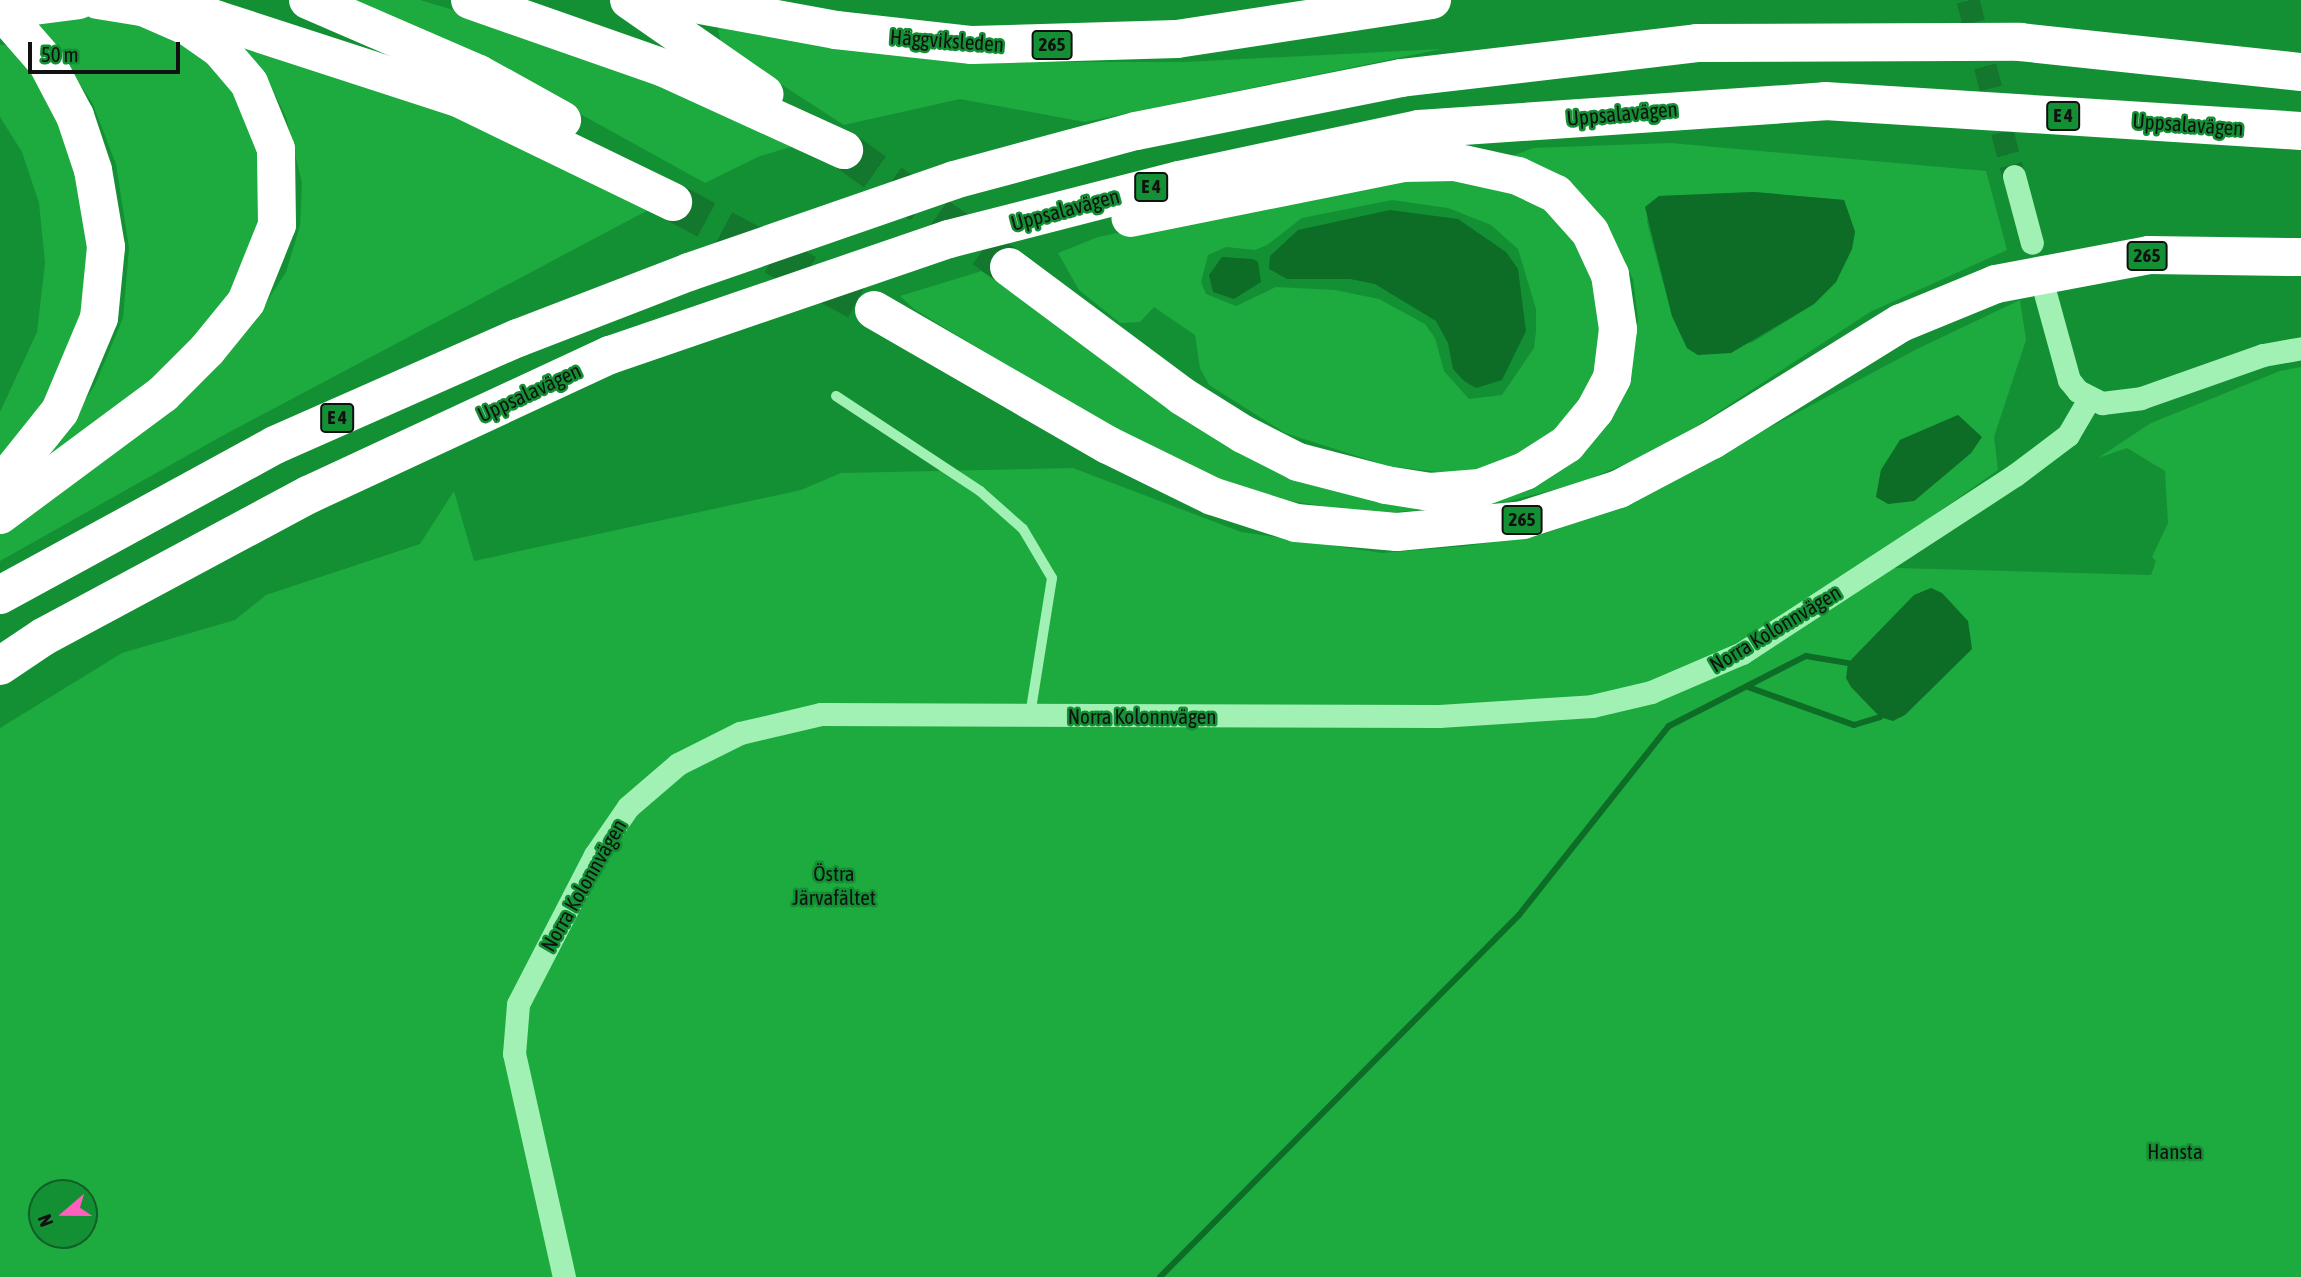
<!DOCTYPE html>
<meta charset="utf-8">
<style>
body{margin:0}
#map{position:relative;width:2301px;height:1277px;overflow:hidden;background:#149034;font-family:"Asap Condensed",sans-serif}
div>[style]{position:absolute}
.green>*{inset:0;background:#1daa3f}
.water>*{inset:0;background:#0d6c26}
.stream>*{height:6px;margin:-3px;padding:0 3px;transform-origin:3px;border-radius:3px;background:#0d6c26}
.minor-tunnel>*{height:23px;margin-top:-11.5px;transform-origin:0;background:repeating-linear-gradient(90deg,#13772d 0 23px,transparent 0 34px)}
.motorway-tunnel>*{height:38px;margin-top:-19px;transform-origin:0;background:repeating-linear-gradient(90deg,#13772d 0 38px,transparent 0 57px)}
.service>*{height:10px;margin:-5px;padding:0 5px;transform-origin:5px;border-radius:5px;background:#a1f1b4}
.minor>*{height:23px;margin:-11.5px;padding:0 11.5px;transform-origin:11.5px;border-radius:11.5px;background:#a1f1b4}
.motorway>*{height:38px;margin:-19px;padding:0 19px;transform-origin:19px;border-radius:19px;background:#fff}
.motorway-bridge>*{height:38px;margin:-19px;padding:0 19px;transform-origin:19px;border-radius:19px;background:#fff}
span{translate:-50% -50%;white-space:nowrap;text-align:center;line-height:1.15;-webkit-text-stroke:5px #149034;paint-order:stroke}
.shield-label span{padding:2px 5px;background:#149034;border:2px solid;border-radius:5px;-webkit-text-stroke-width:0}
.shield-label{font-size:19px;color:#111;font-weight:700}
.street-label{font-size:21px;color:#111}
.park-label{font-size:21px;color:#111}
.north{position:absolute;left:28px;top:1179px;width:70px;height:70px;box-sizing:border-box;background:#149034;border:2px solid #135d26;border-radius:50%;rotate:250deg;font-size:19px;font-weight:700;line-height:28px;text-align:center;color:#111}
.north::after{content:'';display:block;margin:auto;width:24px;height:32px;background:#ff60be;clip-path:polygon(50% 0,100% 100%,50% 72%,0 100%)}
.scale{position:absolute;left:28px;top:42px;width:152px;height:32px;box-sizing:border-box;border:4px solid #111;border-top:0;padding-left:9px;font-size:21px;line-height:24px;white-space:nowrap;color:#111;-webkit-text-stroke:5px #149034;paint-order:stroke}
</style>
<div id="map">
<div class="green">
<div style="clip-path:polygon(351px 0,420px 0,610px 57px,791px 147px,760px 156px,705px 183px,452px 43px)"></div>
<div style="clip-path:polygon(114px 9px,172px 35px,214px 67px,233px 90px,254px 126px,263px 204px,243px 279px,176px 364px,40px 470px,95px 385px,123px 318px,129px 248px,116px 164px,92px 102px,35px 19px)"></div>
<div style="clip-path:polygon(722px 23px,1033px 62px,1185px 62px,1442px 49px,1085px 122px,960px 99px,844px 125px,722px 46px,718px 31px)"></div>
<div style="clip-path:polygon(227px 30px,465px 110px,654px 207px,222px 436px,0 561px,0 518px,257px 317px,286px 272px,300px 226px,302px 183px,286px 117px,267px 78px)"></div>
<div style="clip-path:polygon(0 45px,6px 45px,39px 74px,64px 117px,91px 227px,89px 284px,57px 393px,0 472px,0 412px,37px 332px,45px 263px,39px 203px,22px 152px,0 117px)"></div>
<div style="clip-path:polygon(evenodd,1670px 143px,1986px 171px,2007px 250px,1870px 312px,1697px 426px,1638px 459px,1576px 484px,1505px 502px,1396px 512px,1361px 512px,1284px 500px,1211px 476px,1113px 430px,914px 309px,900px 296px,982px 271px,1217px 432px,1468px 499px,1629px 379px,1638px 320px,1633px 279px,1604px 220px,1512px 156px,1533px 148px,1670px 143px,1754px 192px,1844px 200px,1855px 232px,1836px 282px,1814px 304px,1753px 342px,1698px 355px,1687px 348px,1672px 316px,1647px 222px,1650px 203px,1659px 196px,1754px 192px)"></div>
<div style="clip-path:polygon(evenodd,1412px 174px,1475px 178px,1528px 195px,1558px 216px,1605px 292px,1595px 382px,1553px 438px,1494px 468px,1447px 473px,1388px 466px,1285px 433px,1209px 385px,1200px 368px,1195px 335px,1154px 307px,1140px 322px,1120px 323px,1079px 290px,1058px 253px,1098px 237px,1412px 174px,1392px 200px,1448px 208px,1491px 225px,1518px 249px,1536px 309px,1536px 331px,1534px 348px,1502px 395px,1469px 399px,1444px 371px,1435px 338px,1425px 324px,1379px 299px,1335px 290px,1276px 287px,1236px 306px,1206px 294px,1201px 282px,1208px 255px,1226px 247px,1255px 250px,1267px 245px,1302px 218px,1392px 200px)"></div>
<div style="clip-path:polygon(evenodd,2020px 300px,2026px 340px,1994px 437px,1998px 470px,1860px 567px,2151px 575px,2156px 561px,2152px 557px,2168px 523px,2165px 471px,2127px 448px,2098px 458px,2151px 423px,2280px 371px,2301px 367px,2301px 1277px,0 1277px,0 728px,122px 653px,235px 620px,266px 595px,420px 544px,454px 491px,474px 561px,801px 490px,841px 473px,1073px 468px,1241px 532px,1382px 553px,1467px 546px,1544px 534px,1620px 507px,1917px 349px,2020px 300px,1958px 415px,1981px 437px,1971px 453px,1914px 501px,1876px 497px,1881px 470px,1900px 440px,1958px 415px,2020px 300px,42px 1193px,84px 1193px,84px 1235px,42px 1235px,42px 1193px)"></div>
</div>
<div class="water">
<div style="clip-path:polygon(1754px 192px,1844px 200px,1855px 232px,1852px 249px,1836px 282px,1814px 304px,1731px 353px,1698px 355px,1687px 348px,1672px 316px,1645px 207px,1659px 196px)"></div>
<div style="clip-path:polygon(1390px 210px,1458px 219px,1506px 252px,1518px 269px,1526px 331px,1502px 380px,1476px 388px,1464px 381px,1453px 369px,1448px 343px,1436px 321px,1375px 284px,1350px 279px,1287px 279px,1269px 269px,1270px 256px,1298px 230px)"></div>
<div style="clip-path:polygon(1222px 257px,1253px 259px,1258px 262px,1261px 282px,1234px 299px,1213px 292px,1209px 275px)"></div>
<div style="clip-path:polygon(1958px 415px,1982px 437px,1971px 453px,1914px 501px,1888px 504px,1876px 497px,1881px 470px,1900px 440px)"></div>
<div style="clip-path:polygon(1931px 588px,1942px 593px,1968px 621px,1972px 649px,1905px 715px,1893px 721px,1880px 717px,1851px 687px,1846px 678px,1848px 663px,1914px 595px)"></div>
</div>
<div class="stream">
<div style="left:1748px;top:687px;width:113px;rotate:19.7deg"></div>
<div style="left:1854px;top:725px;width:27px;rotate:-17deg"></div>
<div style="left:1160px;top:1277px;width:510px;rotate:-45.24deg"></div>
<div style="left:1519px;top:915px;width:241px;rotate:-51.6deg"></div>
<div style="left:1669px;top:726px;width:154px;rotate:-27.1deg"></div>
<div style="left:1806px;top:656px;width:43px;rotate:9.5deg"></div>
</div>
<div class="minor-tunnel">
<div style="left:1968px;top:0;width:182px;rotate:75.4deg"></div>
</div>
<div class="motorway-tunnel">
<div style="left:844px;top:150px;width:202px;rotate:35.3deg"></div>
<div style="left:673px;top:202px;width:228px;rotate:28.2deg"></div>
</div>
<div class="service">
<div style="left:836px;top:396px;width:173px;rotate:33.4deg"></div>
<div style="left:980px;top:491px;width:57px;rotate:41.5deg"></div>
<div style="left:1023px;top:529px;width:57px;rotate:59.4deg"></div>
<div style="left:1052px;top:578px;width:140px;rotate:99.1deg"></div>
</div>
<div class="minor">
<div style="left:2014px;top:176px;width:69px;rotate:75deg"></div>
<div style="left:2045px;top:293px;width:90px;rotate:74.6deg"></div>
<div style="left:2069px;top:380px;width:14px;rotate:51deg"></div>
<div style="left:2078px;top:391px;width:27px;rotate:27deg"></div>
<div style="left:2102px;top:403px;width:39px;rotate:-7deg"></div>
<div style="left:2141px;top:398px;width:129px;rotate:-19.4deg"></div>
<div style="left:2263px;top:355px;width:39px;rotate:-10deg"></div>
<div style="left:564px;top:1277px;width:229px;rotate:-102.6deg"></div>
<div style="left:514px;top:1054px;width:50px;rotate:-85.4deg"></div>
<div style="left:518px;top:1004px;width:168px;rotate:-62.7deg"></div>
<div style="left:595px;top:855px;width:58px;rotate:-55.5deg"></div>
<div style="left:628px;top:807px;width:66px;rotate:-40.7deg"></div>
<div style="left:678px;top:764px;width:69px;rotate:-26.6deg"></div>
<div style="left:740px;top:733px;width:83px;rotate:-13.2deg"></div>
<div style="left:821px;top:714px;width:618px;rotate:0.19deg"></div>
<div style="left:1439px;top:716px;width:153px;rotate:-3.7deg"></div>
<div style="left:1592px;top:706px;width:61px;rotate:-13.3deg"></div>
<div style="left:1651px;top:692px;width:99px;rotate:-23.2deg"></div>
<div style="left:1742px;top:653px;width:326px;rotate:-33.1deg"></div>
<div style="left:2015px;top:475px;width:66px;rotate:-37deg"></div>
<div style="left:2068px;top:435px;width:42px;rotate:-59.7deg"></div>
</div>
<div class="motorway">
<div style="left:98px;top:0;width:119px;rotate:9.2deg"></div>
<div style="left:215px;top:19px;width:256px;rotate:18deg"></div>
<div style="left:458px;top:98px;width:239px;rotate:25.8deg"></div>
<div style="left:308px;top:0;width:186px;rotate:23.4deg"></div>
<div style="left:479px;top:74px;width:95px;rotate:29deg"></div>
<div style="left:470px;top:0;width:206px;rotate:19.3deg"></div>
<div style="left:664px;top:68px;width:198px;rotate:24.5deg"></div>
<div style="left:629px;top:0;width:165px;rotate:34.8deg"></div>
<div style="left:673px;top:0;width:166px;rotate:10.4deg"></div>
<div style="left:836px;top:30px;width:137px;rotate:6.3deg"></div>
<div style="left:972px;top:45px;width:205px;rotate:-1.7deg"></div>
<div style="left:1177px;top:39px;width:258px;rotate:-8.7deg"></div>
<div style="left:34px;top:6px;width:45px;rotate:-7.6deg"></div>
<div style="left:0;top:9px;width:72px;rotate:49deg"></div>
<div style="left:47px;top:63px;width:60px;rotate:62.2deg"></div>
<div style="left:75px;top:116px;width:57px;rotate:71.6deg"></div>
<div style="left:93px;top:170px;width:78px;rotate:80.4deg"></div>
<div style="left:106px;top:247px;width:71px;rotate:95.6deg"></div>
<div style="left:99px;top:318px;width:101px;rotate:112.8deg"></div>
<div style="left:60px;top:411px;width:96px;rotate:128.7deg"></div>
<div style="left:1009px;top:267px;width:216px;rotate:36.7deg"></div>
<div style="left:1182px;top:396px;width:72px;rotate:31.9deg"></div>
<div style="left:1243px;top:434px;width:62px;rotate:27deg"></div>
<div style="left:1298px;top:462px;width:91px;rotate:14.6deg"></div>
<div style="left:1386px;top:485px;width:45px;rotate:9deg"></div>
<div style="left:1430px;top:492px;width:50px;rotate:-4.6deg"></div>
<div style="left:1480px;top:488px;width:48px;rotate:-20.7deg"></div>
<div style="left:1525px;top:471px;width:50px;rotate:-32.7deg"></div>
<div style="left:1567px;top:444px;width:44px;rotate:-50.5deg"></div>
<div style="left:1595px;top:410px;width:36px;rotate:-62deg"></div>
<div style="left:1612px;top:378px;width:49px;rotate:-83deg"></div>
<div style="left:1618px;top:329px;width:55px;rotate:-98.4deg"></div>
<div style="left:1610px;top:275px;width:47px;rotate:-114.9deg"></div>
<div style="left:1590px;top:232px;width:51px;rotate:-131.8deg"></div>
<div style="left:1556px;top:194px;width:42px;rotate:-154.7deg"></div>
<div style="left:1518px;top:176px;width:65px;rotate:-167.5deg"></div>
<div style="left:1455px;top:162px;width:52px;rotate:178.9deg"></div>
<div style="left:1403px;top:163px;width:278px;rotate:168.6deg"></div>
<div style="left:874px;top:310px;width:270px;rotate:30deg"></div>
<div style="left:1108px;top:445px;width:116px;rotate:26.1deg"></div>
<div style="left:1212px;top:496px;width:88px;rotate:17.8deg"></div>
<div style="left:1296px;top:523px;width:101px;rotate:5.1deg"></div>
<div style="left:1397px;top:532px;width:127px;rotate:-5.4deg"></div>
<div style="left:1523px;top:520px;width:101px;rotate:-17.9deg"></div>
<div style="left:1619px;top:489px;width:105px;rotate:-27.8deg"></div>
<div style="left:1712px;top:440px;width:222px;rotate:-31.8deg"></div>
<div style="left:1901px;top:323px;width:103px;rotate:-22.3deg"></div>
<div style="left:1996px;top:284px;width:156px;rotate:-10.7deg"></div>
<div style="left:2149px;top:255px;width:152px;rotate:0.8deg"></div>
<div style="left:0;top:515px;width:203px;rotate:-36.6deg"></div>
<div style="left:163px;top:394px;width:62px;rotate:-45deg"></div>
<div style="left:207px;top:350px;width:62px;rotate:-50.9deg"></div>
<div style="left:246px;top:302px;width:83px;rotate:-68.1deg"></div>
<div style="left:277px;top:225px;width:76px;rotate:-90.8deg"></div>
<div style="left:276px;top:149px;width:71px;rotate:-112.2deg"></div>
<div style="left:249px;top:83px;width:45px;rotate:-130.5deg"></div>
<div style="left:220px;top:49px;width:38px;rotate:-145deg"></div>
<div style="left:189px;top:27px;width:60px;rotate:-156.4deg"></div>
<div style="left:0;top:595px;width:313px;rotate:-28.6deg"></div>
<div style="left:275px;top:445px;width:266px;rotate:-23.8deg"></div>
<div style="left:518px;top:338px;width:183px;rotate:-21.1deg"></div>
<div style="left:689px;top:272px;width:281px;rotate:-19.1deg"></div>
<div style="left:954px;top:180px;width:188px;rotate:-15.1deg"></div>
<div style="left:1136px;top:131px;width:270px;rotate:-11.3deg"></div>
<div style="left:1401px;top:78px;width:298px;rotate:-6.7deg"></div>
<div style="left:1697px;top:43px;width:323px;rotate:-0.2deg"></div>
<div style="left:2020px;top:42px;width:283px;rotate:6.1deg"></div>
<div style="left:0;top:666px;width:52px;rotate:-34deg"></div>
<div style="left:43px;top:637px;width:301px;rotate:-28.2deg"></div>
<div style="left:308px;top:495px;width:333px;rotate:-24.9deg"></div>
<div style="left:610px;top:355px;width:358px;rotate:-18.9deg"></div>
<div style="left:949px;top:239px;width:237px;rotate:-14.4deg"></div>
<div style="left:1179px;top:180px;width:245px;rotate:-12deg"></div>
<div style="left:1419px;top:129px;width:407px;rotate:-3.9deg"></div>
<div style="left:1825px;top:101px;width:477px;rotate:3.6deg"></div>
</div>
<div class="motorway-bridge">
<div style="left:0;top:19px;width:36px;rotate:-21deg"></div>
</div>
<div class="shield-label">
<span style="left:1052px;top:45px">265</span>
<span style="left:2063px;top:116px">E 4</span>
<span style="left:1151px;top:187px">E 4</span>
<span style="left:2147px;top:256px">265</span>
<span style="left:337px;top:418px">E 4</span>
<span style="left:1522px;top:520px">265</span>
</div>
<div class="street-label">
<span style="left:947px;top:40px;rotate:4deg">Häggviksleden</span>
<span style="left:1622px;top:113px;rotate:-5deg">Uppsalavägen</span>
<span style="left:2188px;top:124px;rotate:4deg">Uppsalavägen</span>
<span style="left:1065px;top:209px;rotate:-15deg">Uppsalavägen</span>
<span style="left:529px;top:392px;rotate:-25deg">Uppsalavägen</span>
<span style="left:1775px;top:628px;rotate:-31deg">Norra Kolonnvägen</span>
<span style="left:1142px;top:716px">Norra Kolonnvägen</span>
<span style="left:583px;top:885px;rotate:-60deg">Norra Kolonnvägen</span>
</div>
<div class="park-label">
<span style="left:834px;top:885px">Östra<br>Järvafältet</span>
<span style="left:2175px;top:1151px">Hansta</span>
</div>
<div class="north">N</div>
<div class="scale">50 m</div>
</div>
